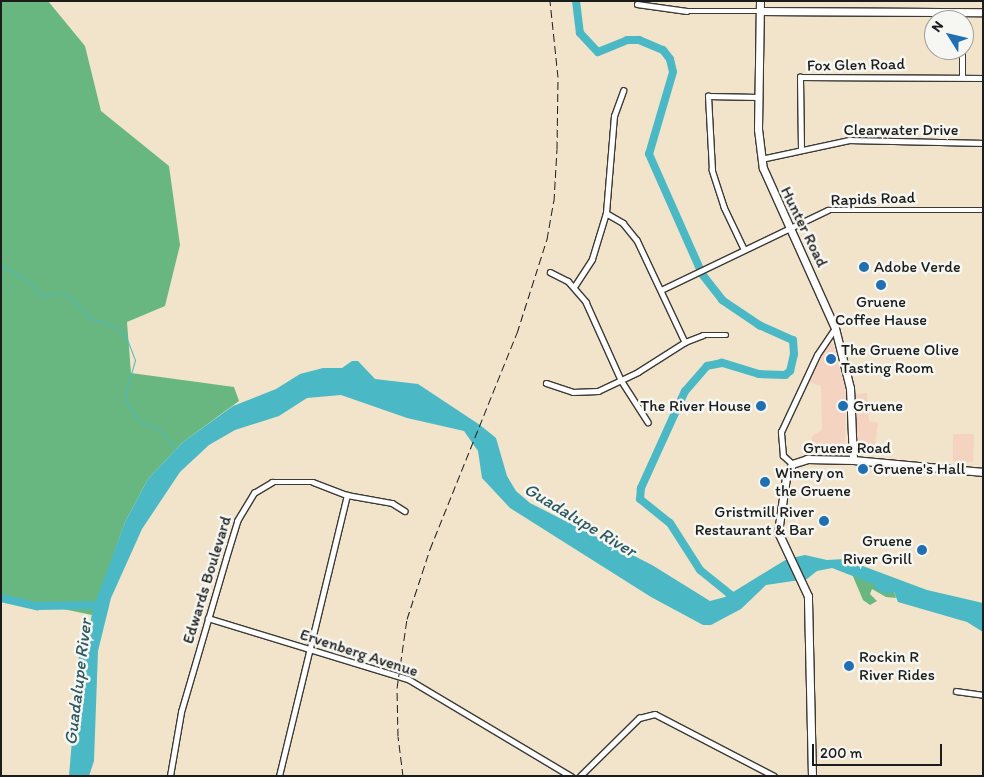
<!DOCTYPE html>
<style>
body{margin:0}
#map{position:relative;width:984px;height:777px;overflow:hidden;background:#f1e4ca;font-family:Itim,sans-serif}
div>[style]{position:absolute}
.built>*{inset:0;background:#f5d3c1}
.forest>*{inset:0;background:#69b780}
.water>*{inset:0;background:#4bb9c5}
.stream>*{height:1px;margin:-0.5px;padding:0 0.5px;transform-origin:0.5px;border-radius:0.5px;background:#4bb9c5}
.river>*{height:8px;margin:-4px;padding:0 4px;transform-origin:4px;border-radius:4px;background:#4bb9c5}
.roads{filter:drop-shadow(1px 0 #3c3a36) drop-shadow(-1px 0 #3c3a36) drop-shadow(0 1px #3c3a36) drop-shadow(0 -1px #3c3a36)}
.street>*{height:4.5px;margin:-2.25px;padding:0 2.25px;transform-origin:2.25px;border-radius:2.25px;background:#fff}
.secondary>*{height:7px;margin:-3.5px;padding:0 3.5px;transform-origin:3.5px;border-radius:3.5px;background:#fff}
.rail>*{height:1px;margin-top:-0.5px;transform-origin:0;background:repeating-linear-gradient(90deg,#1c1c1c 0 8px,transparent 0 12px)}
.dots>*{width:14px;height:14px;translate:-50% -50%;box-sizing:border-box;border:2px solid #f6f6f2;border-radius:50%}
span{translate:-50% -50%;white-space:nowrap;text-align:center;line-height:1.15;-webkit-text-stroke:5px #f6f6f2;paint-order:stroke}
.street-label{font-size:16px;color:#1c1c1c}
.poi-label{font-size:16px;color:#1c1c1c}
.left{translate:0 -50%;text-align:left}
.right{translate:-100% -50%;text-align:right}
.water-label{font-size:18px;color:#2f5b60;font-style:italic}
.frame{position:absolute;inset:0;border:2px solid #1c1c1c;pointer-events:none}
.north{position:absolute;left:924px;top:10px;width:50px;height:50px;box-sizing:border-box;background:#f6f6f2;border:1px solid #9f9f9c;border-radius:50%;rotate:306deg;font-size:14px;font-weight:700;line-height:20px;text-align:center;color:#1c1c1c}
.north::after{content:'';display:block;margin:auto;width:18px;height:22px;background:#1f6fb2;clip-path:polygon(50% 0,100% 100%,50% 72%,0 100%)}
.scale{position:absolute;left:812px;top:744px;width:130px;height:22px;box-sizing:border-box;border:2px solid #1c1c1c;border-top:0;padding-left:6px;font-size:15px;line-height:18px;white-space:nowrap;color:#1c1c1c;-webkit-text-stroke:4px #f6f6f2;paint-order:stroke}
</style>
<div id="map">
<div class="built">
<div style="clip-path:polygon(829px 343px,833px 344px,846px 393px,845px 456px,812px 455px,812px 436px,822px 430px,821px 386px,809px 382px)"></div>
<div style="clip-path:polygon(867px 393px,869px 421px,878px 423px,874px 453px,857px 452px,855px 394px)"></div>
<div style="clip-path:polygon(953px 434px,974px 434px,973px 462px,953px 461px)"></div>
</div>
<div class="forest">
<div style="clip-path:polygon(1px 1px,48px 1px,85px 46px,101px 111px,169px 166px,180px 245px,165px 306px,127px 322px,131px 373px,234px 387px,239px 401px,183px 442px,148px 479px,125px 522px,92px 615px,1px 596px)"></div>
<div style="clip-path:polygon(852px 574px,877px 585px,875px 588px,894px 592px,896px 598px,886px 597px,872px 589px,870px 594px,877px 601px,870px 605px,863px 600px)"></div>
</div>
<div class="water">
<div style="clip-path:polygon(352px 361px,358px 361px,375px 379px,418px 384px,480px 425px,496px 438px,507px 476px,516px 491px,530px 503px,652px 565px,710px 601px,725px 597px,787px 559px,805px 555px,827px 560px,844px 559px,927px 590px,983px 603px,983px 632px,967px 622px,898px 602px,894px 592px,886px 594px,874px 588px,876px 585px,832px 568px,817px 571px,807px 579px,766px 585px,741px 609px,711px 625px,703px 625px,651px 597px,510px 508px,482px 478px,478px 451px,464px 431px,407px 418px,341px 395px,307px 398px,279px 416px,235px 430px,209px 445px,180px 472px,142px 529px,111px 598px,98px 651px,94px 761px,89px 776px,69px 776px,79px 655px,85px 644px,94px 606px,125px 522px,148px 479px,183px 442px,233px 406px,276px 389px,300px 374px,323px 368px,342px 368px)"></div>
</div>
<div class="stream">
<div style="left:1px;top:265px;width:28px;rotate:30deg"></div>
<div style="left:25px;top:279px;width:25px;rotate:43deg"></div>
<div style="left:43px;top:296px;width:20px;rotate:-9deg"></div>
<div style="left:63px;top:293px;width:10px;rotate:29deg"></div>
<div style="left:72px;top:298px;width:28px;rotate:49deg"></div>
<div style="left:90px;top:319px;width:13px;rotate:9deg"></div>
<div style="left:103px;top:321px;width:26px;rotate:31deg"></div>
<div style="left:125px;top:334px;width:28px;rotate:69deg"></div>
<div style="left:135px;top:360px;width:32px;rotate:106deg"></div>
<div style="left:126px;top:391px;width:12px;rotate:85deg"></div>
<div style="left:127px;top:403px;width:20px;rotate:57deg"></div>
<div style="left:138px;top:420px;width:30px;rotate:26deg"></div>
<div style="left:165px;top:433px;width:19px;rotate:58deg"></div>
</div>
<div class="river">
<div style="left:576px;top:1px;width:32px;rotate:83deg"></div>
<div style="left:580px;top:33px;width:26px;rotate:47deg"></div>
<div style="left:598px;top:52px;width:31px;rotate:-22deg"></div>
<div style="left:627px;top:40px;width:12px"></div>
<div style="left:639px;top:40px;width:26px;rotate:23deg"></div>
<div style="left:663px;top:50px;width:11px;rotate:52deg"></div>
<div style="left:670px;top:59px;width:13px;rotate:77deg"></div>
<div style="left:673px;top:72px;width:85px;rotate:106.3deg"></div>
<div style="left:649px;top:154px;width:124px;rotate:66.1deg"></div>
<div style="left:702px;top:274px;width:33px;rotate:52deg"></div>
<div style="left:722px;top:300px;width:45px;rotate:34deg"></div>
<div style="left:759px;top:325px;width:37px;rotate:24deg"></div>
<div style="left:793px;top:340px;width:14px;rotate:86deg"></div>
<div style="left:794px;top:354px;width:17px;rotate:103deg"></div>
<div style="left:790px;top:371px;width:6px;rotate:141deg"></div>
<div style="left:785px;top:375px;width:26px;rotate:-178deg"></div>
<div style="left:759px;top:374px;width:39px;rotate:-163deg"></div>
<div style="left:722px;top:363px;width:15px;rotate:169deg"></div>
<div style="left:707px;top:366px;width:33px;rotate:131deg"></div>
<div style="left:685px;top:391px;width:107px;rotate:114.4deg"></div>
<div style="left:641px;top:488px;width:11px;rotate:95deg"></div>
<div style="left:640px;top:499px;width:38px;rotate:39deg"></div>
<div style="left:670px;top:523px;width:56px;rotate:57.4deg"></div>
<div style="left:700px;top:570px;width:46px;rotate:38.9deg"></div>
<div style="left:1px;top:598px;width:37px;rotate:13deg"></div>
<div style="left:37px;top:606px;width:67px;rotate:-0.9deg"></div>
</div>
<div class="roads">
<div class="street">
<div style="left:637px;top:4px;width:50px;rotate:8deg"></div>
<div style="left:687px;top:11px;width:73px"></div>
<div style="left:962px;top:77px;width:27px;rotate:-90deg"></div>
<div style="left:801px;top:149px;width:72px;rotate:-90.8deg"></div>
<div style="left:800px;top:77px;width:183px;rotate:0.3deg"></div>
<div style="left:761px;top:159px;width:91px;rotate:-12.1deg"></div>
<div style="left:850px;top:140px;width:133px;rotate:1.3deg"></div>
<div style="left:606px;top:213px;width:20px;rotate:30deg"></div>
<div style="left:623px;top:223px;width:22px;rotate:51deg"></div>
<div style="left:637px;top:240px;width:113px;rotate:64.8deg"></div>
<div style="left:744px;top:250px;width:47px;rotate:-115.5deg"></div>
<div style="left:724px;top:208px;width:40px;rotate:-108deg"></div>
<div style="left:712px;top:170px;width:74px;rotate:-93.1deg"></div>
<div style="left:708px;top:96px;width:50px;rotate:1.1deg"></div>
<div style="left:550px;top:272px;width:20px;rotate:27deg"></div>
<div style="left:568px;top:281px;width:28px;rotate:49deg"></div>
<div style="left:586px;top:302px;width:85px;rotate:65.8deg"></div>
<div style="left:621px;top:380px;width:50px;rotate:57.3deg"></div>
<div style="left:574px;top:287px;width:33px;rotate:-57deg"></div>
<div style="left:592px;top:259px;width:48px;rotate:-73.1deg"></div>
<div style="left:606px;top:213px;width:97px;rotate:-85.3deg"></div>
<div style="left:614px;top:116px;width:27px;rotate:-70deg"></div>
<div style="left:661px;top:290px;width:185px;rotate:-25.6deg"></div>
<div style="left:828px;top:210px;width:155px"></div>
<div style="left:546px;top:383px;width:28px;rotate:18deg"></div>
<div style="left:573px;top:392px;width:25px;rotate:-2deg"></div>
<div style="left:598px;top:391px;width:44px;rotate:-25.4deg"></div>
<div style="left:638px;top:372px;width:56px;rotate:-32.6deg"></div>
<div style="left:685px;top:342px;width:19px;rotate:-21deg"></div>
<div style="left:703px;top:335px;width:23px"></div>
<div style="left:792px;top:464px;width:12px;rotate:-138deg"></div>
<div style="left:783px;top:456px;width:24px;rotate:-95deg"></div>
<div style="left:781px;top:432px;width:85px;rotate:-64.9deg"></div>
<div style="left:817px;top:355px;width:32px;rotate:-56deg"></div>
<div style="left:208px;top:618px;width:209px;rotate:17deg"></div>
<div style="left:408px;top:679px;width:190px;rotate:30.8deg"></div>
<div style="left:956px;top:691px;width:27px;rotate:8deg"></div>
<div style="left:170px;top:776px;width:65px;rotate:-80.2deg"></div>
<div style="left:181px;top:712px;width:160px;rotate:-73.7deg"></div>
<div style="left:226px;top:558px;width:39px;rotate:-73deg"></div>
<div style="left:237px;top:521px;width:33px;rotate:-59deg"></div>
<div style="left:254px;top:493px;width:21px;rotate:-31deg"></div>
<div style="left:272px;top:482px;width:41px"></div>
<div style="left:313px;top:482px;width:36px;rotate:21deg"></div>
<div style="left:347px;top:495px;width:46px;rotate:10.1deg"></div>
<div style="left:392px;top:503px;width:15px;rotate:32deg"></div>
<div style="left:279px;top:776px;width:289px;rotate:-76.4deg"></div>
<div style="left:580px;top:776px;width:83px;rotate:-44.5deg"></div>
<div style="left:639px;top:718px;width:16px;rotate:-14deg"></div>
<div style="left:655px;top:714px;width:134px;rotate:27.5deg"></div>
</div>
<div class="secondary">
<div style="left:760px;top:1px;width:128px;rotate:90.9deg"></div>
<div style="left:758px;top:129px;width:39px;rotate:83deg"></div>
<div style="left:763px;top:168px;width:175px;rotate:65.8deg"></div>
<div style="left:835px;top:328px;width:62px;rotate:76deg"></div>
<div style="left:850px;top:388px;width:72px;rotate:87.6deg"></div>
<div style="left:760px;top:11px;width:223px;rotate:0.3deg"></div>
<div style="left:812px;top:776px;width:180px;rotate:-91.3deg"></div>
<div style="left:808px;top:596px;width:71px;rotate:-115.1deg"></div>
<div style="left:778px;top:532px;width:55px;rotate:-81.6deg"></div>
<div style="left:786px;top:478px;width:15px;rotate:-67deg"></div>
<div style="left:792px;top:464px;width:16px;rotate:-18deg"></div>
<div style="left:807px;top:459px;width:46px;rotate:1.2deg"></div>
<div style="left:853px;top:460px;width:131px;rotate:5.3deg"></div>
</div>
</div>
<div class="rail">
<div style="left:403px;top:776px;width:40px;rotate:-97.1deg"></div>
<div style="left:398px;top:736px;width:48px;rotate:-91.2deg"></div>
<div style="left:397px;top:688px;width:70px;rotate:-81.8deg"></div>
<div style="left:407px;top:619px;width:74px;rotate:-71.8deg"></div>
<div style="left:430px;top:549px;width:233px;rotate:-68.1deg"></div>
<div style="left:517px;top:333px;width:99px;rotate:-72.3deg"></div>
<div style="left:547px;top:239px;width:39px;rotate:-80deg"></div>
<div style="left:554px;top:201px;width:52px;rotate:-86.7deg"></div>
<div style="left:557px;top:149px;width:72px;rotate:-89.2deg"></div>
<div style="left:558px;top:77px;width:76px;rotate:-96deg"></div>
</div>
<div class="dots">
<div style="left:864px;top:267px;background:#1f6fb2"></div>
<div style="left:881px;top:285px;background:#1f6fb2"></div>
<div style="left:831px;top:359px;background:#1f6fb2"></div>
<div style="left:761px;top:406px;background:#1f6fb2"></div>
<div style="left:843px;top:406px;background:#1f6fb2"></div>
<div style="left:863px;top:469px;background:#1f6fb2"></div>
<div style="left:765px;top:482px;background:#1f6fb2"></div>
<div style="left:824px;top:521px;background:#1f6fb2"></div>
<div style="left:922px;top:550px;background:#1f6fb2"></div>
<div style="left:849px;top:666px;background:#1f6fb2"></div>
</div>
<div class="street-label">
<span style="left:856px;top:65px;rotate:-1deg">Fox Glen Road</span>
<span style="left:901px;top:130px">Clearwater Drive</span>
<span style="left:873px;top:199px;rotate:-2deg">Rapids Road</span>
<span style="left:804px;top:227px;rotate:64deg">Hunter Road</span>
<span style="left:847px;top:448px">Gruene Road</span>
<span style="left:207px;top:580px;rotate:-73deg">Edwards Boulevard</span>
<span style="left:359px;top:653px;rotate:18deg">Ervenberg Avenue</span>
</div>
<div class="poi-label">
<span class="left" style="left:874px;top:267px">Adobe Verde</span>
<span style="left:881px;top:311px">Gruene<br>Coffee Hause</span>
<span class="left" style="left:841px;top:359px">The Gruene Olive<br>Tasting Room</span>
<span class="right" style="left:751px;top:406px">The River House</span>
<span class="left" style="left:853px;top:406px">Gruene</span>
<span class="left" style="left:873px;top:469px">Gruene's Hall</span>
<span class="left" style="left:775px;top:482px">Winery on<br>the Gruene</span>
<span class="right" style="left:814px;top:521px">Gristmill River<br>Restaurant &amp; Bar</span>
<span class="right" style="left:912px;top:550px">Gruene<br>River Grill</span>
<span class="left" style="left:859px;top:666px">Rockin R<br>River Rides</span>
</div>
<div class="water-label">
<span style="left:580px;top:520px;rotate:31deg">Guadalupe River</span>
<span style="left:78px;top:682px;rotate:-83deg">Guadalupe River</span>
</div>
<div class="frame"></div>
<div class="north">N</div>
<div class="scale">200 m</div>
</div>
